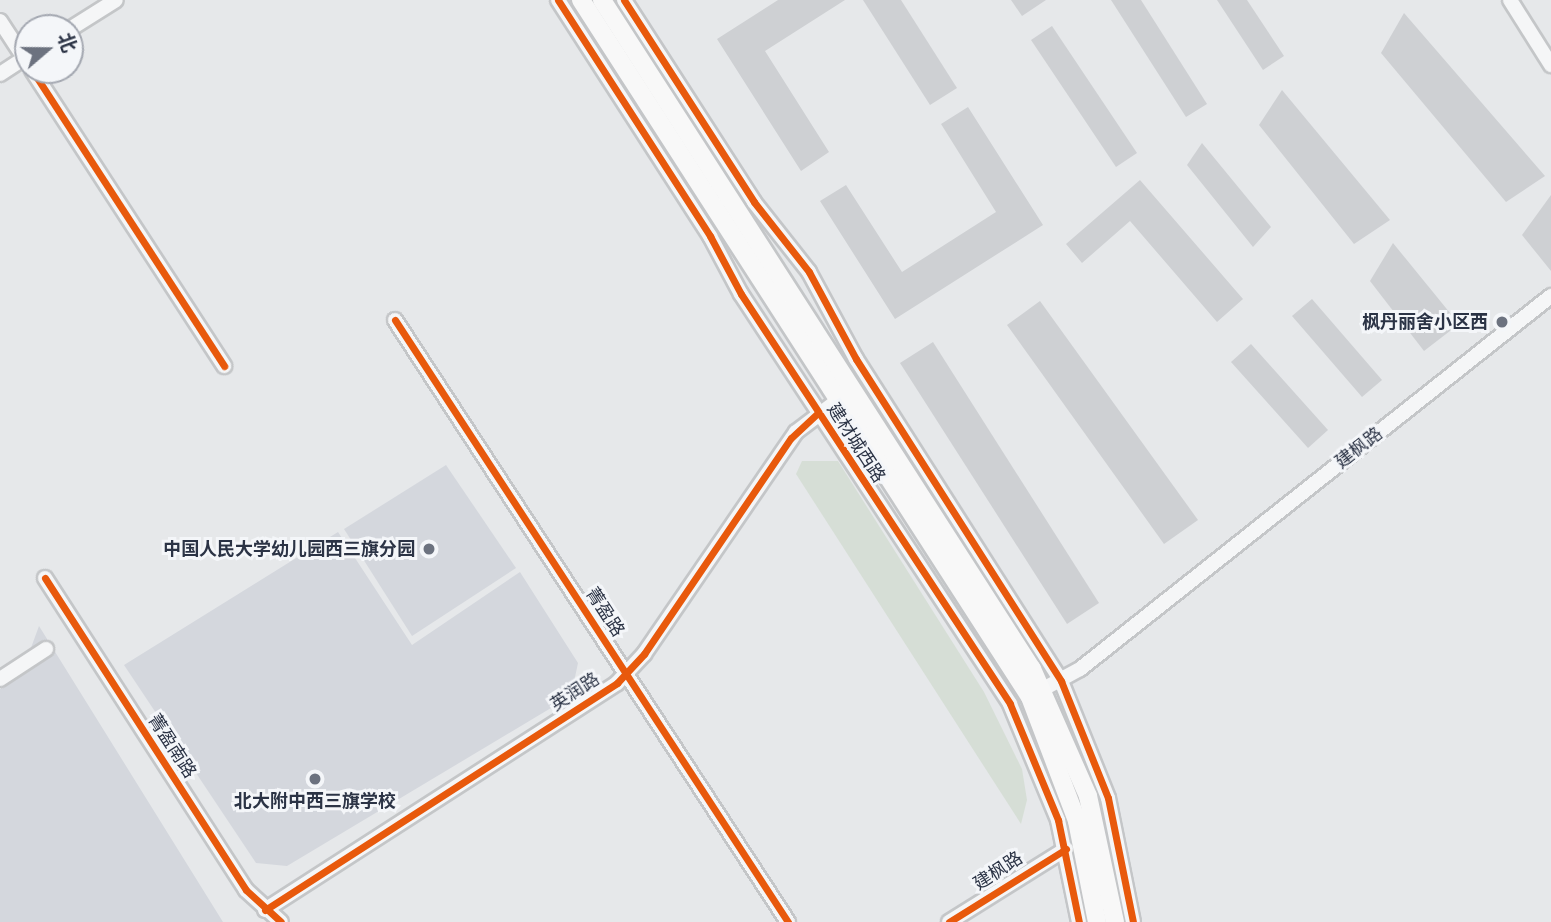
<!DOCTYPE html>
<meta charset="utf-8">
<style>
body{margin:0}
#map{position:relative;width:1551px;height:922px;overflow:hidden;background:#e6e8ea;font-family:"Fira Sans","Noto Sans SC",sans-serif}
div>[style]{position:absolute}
.built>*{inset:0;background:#d4d7dd}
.green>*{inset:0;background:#d6ded6}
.building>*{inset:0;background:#ced0d3}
.roads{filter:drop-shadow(2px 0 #c4c6c8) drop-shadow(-2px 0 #c4c6c8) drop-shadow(0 2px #c4c6c8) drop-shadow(0 -2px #c4c6c8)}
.minor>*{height:14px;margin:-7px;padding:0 7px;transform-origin:7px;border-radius:7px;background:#f5f6f7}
.major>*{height:18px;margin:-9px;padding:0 9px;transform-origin:9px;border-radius:9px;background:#f8f8f8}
.cycleway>*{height:7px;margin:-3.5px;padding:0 3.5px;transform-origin:3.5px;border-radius:3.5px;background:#e8590c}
.dots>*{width:19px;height:19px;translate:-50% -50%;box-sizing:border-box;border:4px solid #f4f6f9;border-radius:50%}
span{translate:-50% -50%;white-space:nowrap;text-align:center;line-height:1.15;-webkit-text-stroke:6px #f4f6f9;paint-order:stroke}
.poi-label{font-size:18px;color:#2b3345;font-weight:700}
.right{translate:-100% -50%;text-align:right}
.street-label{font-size:18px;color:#2b3345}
.north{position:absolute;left:14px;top:14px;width:70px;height:70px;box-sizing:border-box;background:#f4f6f9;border:2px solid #a4a8b1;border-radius:50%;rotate:70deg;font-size:19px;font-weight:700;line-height:28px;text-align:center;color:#2b3345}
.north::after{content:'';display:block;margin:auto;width:24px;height:32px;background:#6c727f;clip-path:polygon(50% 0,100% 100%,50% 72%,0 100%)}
</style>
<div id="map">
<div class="built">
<div style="clip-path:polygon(446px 465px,516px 568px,412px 636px,344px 529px)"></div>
<div style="clip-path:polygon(338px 532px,412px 645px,520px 572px,578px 663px,571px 696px,287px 866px,256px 863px,124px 665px)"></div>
<div style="clip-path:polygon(39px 626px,223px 922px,0 922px,0 689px,21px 675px)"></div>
</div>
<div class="green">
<div style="clip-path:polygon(802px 461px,838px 461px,984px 692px,1022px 769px,1027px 800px,1021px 824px,796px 474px)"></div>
</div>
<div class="building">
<div style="clip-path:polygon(778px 0,845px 0,765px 51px,829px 152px,801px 171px,717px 39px)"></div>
<div style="clip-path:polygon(863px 0,901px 0,957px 88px,930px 105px)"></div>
<div style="clip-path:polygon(1011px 0,1046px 0,1022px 16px)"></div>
<div style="clip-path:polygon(1111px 0,1141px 0,1207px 104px,1186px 117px)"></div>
<div style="clip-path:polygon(1217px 0,1247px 0,1284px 56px,1263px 70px)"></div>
<div style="clip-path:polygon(1404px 13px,1545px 176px,1506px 202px,1381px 53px)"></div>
<div style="clip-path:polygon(1052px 26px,1137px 153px,1116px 167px,1031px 40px)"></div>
<div style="clip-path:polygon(1282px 90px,1390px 220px,1354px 244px,1259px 125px)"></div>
<div style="clip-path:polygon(968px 107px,1043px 225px,895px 319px,820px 201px,846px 185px,902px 272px,996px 212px,941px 124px)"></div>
<div style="clip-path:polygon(1202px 143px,1271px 227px,1253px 247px,1187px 165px)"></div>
<div style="clip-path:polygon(1140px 180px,1243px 299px,1217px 322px,1130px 221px,1082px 263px,1066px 244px)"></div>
<div style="clip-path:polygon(1551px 195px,1551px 271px,1522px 235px)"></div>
<div style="clip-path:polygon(1393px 243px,1459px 324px,1424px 351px,1370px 281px)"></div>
<div style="clip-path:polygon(1312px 299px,1382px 380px,1362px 397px,1292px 316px)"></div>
<div style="clip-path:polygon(1040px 301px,1198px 520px,1164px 544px,1007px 325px)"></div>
<div style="clip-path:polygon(933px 342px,1099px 603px,1067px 624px,900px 363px)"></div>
<div style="clip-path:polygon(1251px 344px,1328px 430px,1308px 448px,1231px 362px)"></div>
</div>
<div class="roads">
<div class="minor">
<div style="left:558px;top:0;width:281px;rotate:57.2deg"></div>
<div style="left:710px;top:236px;width:66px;rotate:61.9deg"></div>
<div style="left:741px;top:294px;width:490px;rotate:56.7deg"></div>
<div style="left:1010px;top:704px;width:126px;rotate:67.5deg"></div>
<div style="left:1058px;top:820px;width:104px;rotate:78.4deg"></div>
<div style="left:624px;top:0;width:240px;rotate:57.2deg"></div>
<div style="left:754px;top:202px;width:89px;rotate:51.8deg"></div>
<div style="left:809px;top:272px;width:99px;rotate:61.6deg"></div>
<div style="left:856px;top:359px;width:382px;rotate:57.5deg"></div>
<div style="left:1061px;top:681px;width:126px;rotate:68.1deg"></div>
<div style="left:1108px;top:798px;width:126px;rotate:78.6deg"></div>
<div style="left:1510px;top:0;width:77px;rotate:57.8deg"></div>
<div style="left:0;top:21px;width:51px;rotate:56.9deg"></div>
<div style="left:70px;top:29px;width:54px;rotate:-32.2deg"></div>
<div style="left:32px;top:70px;width:353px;rotate:57deg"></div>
<div style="left:0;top:74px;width:33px;rotate:-33deg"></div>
<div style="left:395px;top:320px;width:719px;rotate:56.86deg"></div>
<div style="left:45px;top:578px;width:371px;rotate:57.2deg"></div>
<div style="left:246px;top:890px;width:47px;rotate:42.4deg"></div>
<div style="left:0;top:679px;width:55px;rotate:-33.1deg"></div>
<div style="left:1034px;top:694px;width:52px;rotate:-28.5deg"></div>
<div style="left:1080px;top:669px;width:601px;rotate:-38.38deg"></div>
<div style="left:265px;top:910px;width:419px;rotate:-32.8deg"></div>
<div style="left:617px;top:683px;width:40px;rotate:-47deg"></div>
<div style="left:644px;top:654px;width:269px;rotate:-55.6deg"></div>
<div style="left:796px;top:432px;width:61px;rotate:-37.1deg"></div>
<div style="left:949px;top:922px;width:138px;rotate:-32deg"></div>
</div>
<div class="major">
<div style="left:581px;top:0;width:829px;rotate:57.21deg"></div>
<div style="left:1030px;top:697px;width:133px;rotate:69.2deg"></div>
<div style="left:1077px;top:821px;width:103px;rotate:78.8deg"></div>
<div style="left:602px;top:0;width:795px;rotate:57.27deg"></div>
<div style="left:1032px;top:669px;width:139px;rotate:66.2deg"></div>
<div style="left:1088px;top:796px;width:129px;rotate:77.9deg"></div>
</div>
</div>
<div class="cycleway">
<div style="left:558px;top:0;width:281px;rotate:57.2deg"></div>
<div style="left:710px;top:236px;width:66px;rotate:61.9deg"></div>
<div style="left:741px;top:294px;width:490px;rotate:56.7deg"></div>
<div style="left:1010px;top:704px;width:126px;rotate:67.5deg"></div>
<div style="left:1058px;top:820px;width:104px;rotate:78.4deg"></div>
<div style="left:624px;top:0;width:240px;rotate:57.2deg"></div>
<div style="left:754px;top:202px;width:89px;rotate:51.8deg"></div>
<div style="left:809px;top:272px;width:99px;rotate:61.6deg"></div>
<div style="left:856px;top:359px;width:382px;rotate:57.5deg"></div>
<div style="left:1061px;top:681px;width:126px;rotate:68.1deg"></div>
<div style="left:1108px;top:798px;width:126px;rotate:78.6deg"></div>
<div style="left:32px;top:70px;width:353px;rotate:57deg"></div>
<div style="left:395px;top:320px;width:719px;rotate:56.86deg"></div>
<div style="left:45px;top:578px;width:371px;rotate:57.2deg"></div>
<div style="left:246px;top:890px;width:47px;rotate:42.4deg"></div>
<div style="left:265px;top:910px;width:419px;rotate:-32.8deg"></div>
<div style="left:617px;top:683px;width:40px;rotate:-47deg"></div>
<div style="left:644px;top:654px;width:261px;rotate:-55.8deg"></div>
<div style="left:791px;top:438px;width:37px;rotate:-43deg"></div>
<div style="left:949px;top:922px;width:138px;rotate:-32deg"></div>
</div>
<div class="dots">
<div style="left:1502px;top:322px;background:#6c727f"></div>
<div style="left:429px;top:549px;background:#6c727f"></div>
<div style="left:315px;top:779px;background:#6c727f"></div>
</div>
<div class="poi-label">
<span class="right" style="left:1488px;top:322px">枫丹丽舍小区西</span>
<span class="right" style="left:415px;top:549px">中国人民大学幼儿园西三旗分园</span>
<span style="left:315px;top:801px">北大附中西三旗学校</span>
</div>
<div class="street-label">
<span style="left:856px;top:443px;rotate:57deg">建材城西路</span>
<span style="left:1359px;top:448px;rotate:-38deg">建枫路</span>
<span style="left:605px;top:612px;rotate:57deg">菁盈路</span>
<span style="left:575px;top:692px;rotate:-33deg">英润路</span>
<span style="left:172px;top:746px;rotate:57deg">菁盈南路</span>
<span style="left:998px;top:871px;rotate:-33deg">建枫路</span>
</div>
<div class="north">北</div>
</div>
